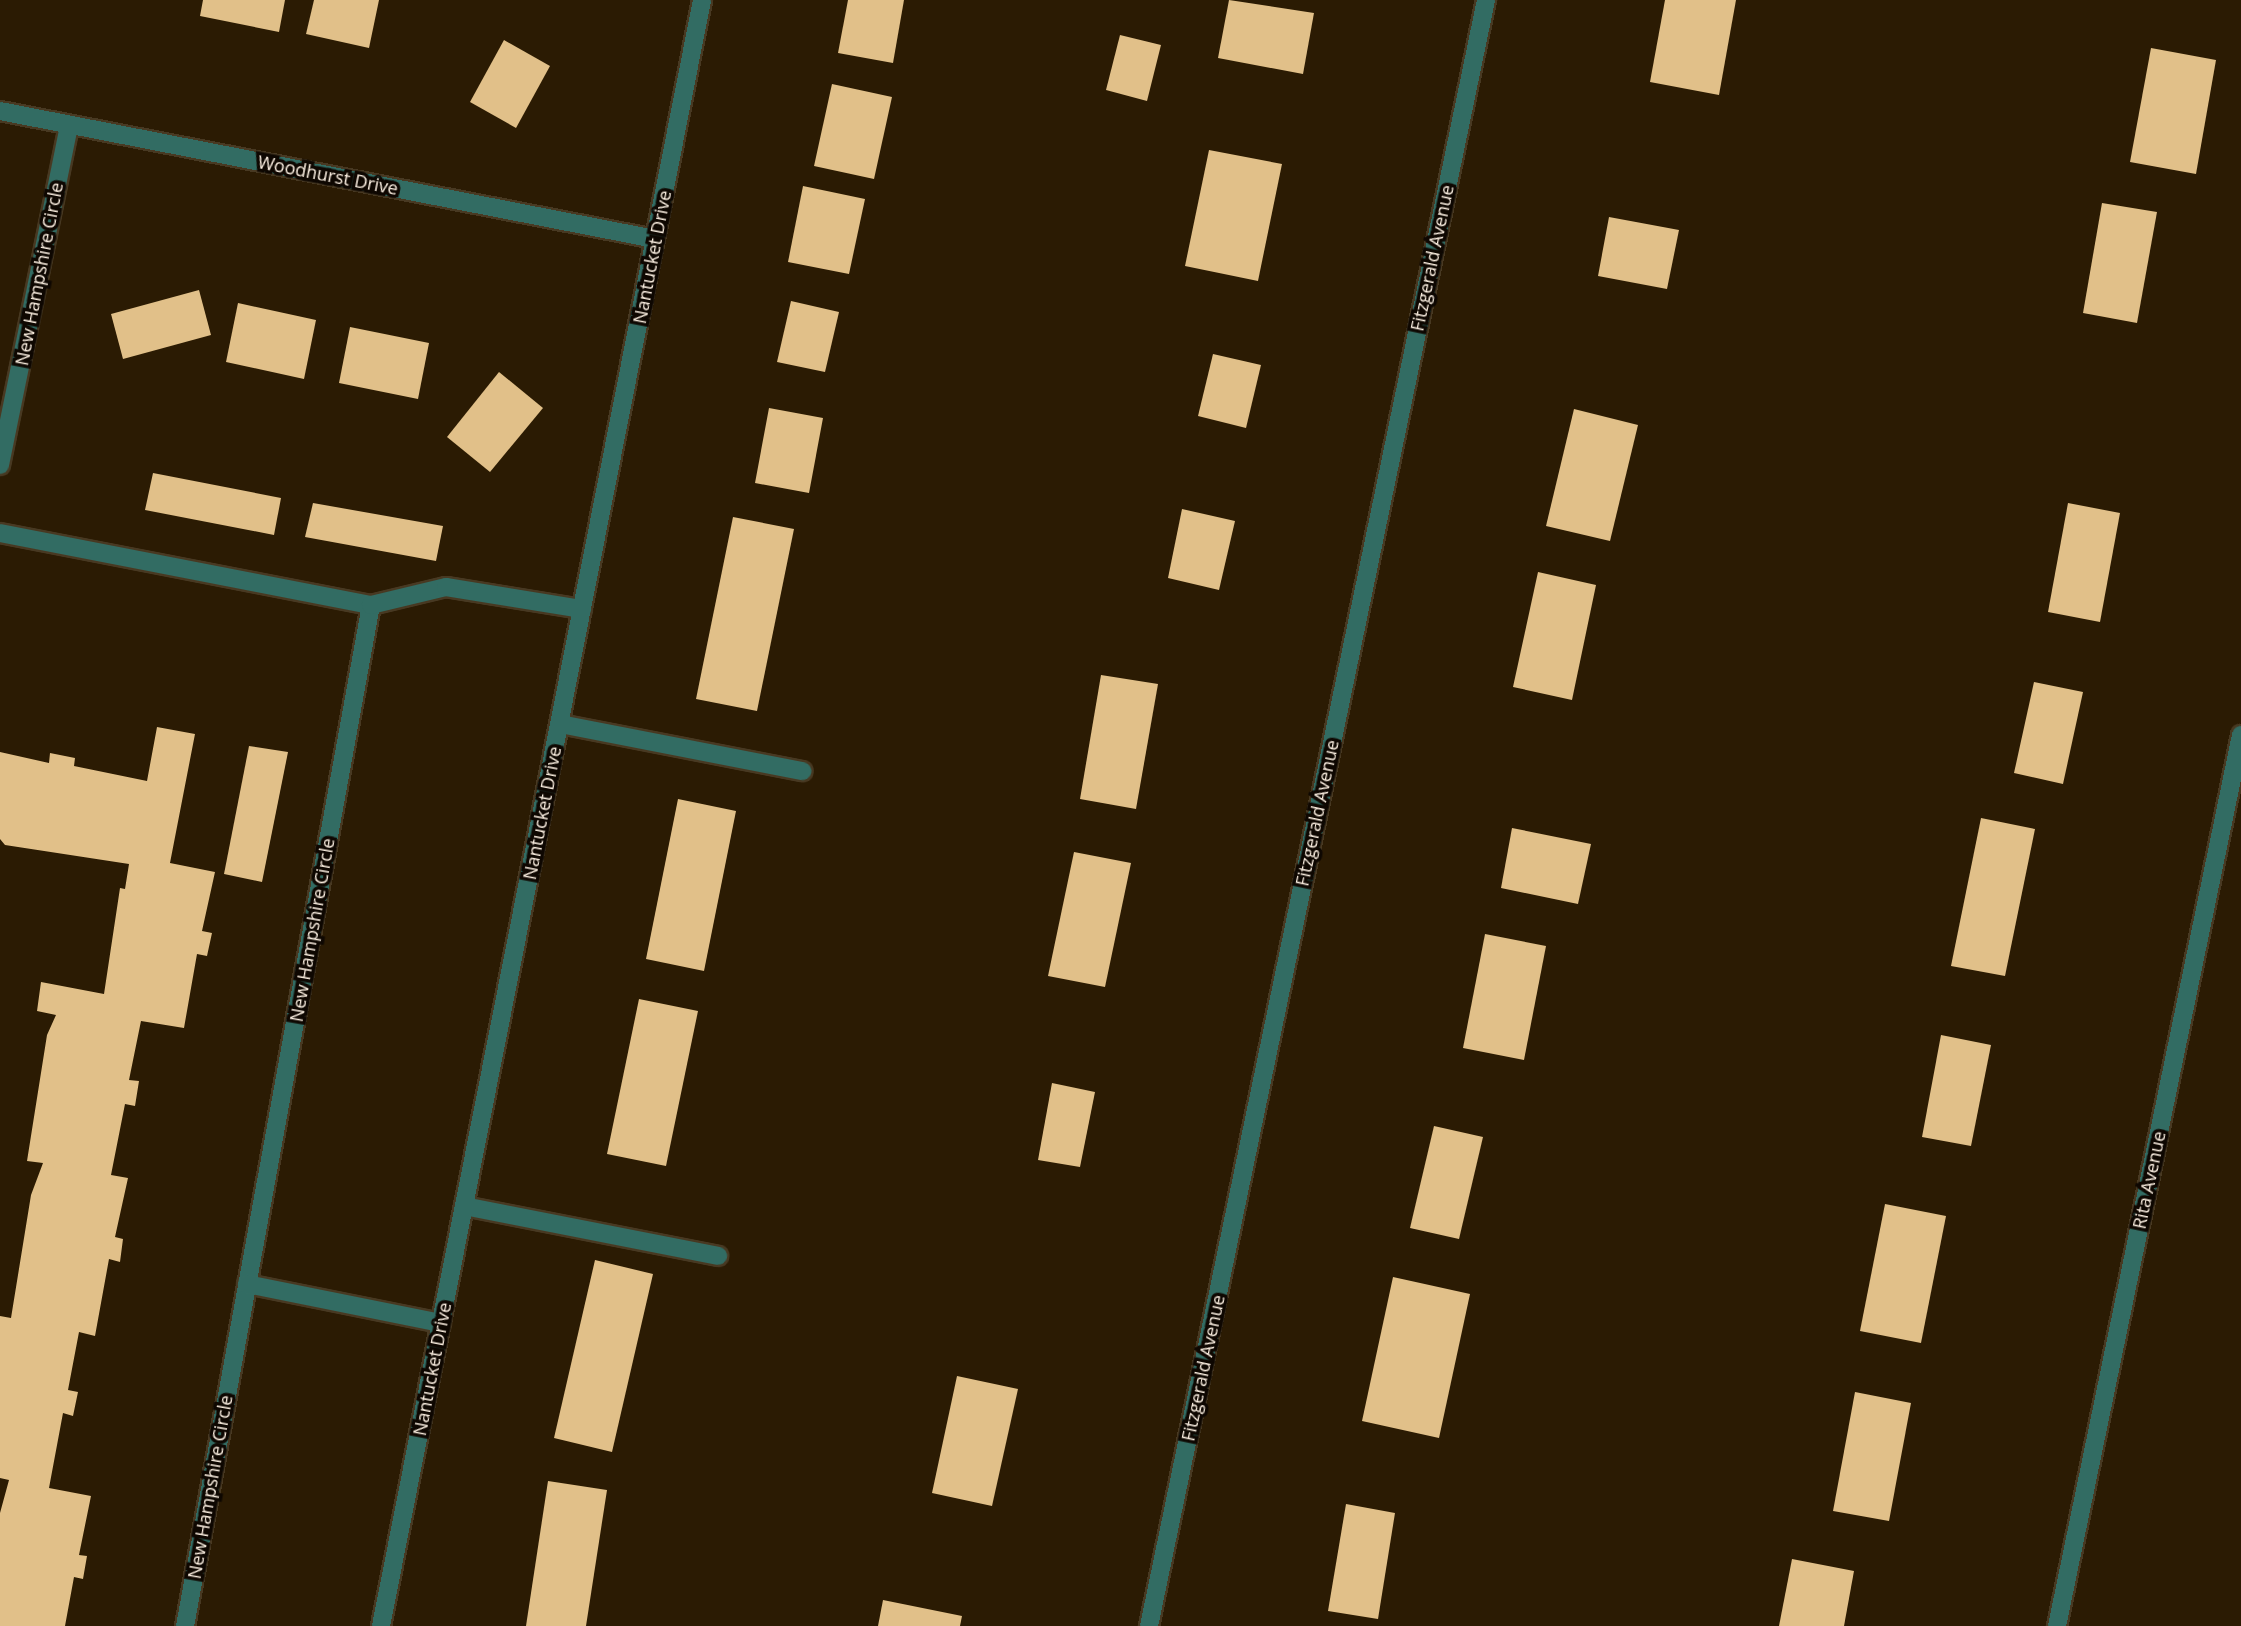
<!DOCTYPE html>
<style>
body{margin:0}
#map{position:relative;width:2241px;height:1626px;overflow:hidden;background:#2b1b03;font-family:"Open Sans",sans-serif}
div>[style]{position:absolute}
.building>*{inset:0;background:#e1c089}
.roads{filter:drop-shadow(2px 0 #483922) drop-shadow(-2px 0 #483922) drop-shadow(0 2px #483922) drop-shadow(0 -2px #483922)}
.service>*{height:18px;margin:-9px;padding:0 9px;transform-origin:9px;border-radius:9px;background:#326c63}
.minor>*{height:18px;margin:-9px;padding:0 9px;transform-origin:9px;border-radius:9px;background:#326c63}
span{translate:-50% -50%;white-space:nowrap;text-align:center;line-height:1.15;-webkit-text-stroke:7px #0e0701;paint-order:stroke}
.street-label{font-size:18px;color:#fbefe1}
</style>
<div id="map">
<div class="building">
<div style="clip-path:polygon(203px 0,285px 0,279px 32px,200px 16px)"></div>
<div style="clip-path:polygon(314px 0,379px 0,369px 48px,306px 34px)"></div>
<div style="clip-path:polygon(848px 0,904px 0,893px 63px,838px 53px)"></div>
<div style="clip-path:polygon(1229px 0,1314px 13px,1303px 74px,1218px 58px)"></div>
<div style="clip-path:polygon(1665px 0,1736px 0,1719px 95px,1650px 82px)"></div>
<div style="clip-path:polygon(1120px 35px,1161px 45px,1147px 101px,1106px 90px)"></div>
<div style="clip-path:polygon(504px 40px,550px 66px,516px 128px,470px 102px)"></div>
<div style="clip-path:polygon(2151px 48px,2216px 60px,2196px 174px,2130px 162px)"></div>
<div style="clip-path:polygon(832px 84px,892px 97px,874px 179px,814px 166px)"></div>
<div style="clip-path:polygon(1209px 150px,1282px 164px,1258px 281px,1185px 266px)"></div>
<div style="clip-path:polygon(803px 186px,865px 199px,849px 274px,788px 262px)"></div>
<div style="clip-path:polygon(2102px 203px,2157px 212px,2137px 323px,2083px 313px)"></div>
<div style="clip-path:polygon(1609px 217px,1679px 230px,1667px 289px,1598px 276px)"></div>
<div style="clip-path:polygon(199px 290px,211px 335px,123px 359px,111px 314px)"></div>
<div style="clip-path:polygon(791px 301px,839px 312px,825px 372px,777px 362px)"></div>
<div style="clip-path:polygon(238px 303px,316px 320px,304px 379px,226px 362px)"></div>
<div style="clip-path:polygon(350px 327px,429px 343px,418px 399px,339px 383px)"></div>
<div style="clip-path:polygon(1213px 354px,1261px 365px,1246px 428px,1198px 416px)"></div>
<div style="clip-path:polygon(499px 372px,543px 408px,490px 472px,447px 437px)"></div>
<div style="clip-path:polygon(769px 408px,823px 418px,809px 493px,755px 483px)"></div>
<div style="clip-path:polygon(1574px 409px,1638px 425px,1610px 541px,1546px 526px)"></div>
<div style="clip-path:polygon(153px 473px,281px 498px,274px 535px,145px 510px)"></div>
<div style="clip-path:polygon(313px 503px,443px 526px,436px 561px,305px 537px)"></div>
<div style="clip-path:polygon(2068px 503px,2120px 513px,2100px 622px,2048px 612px)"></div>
<div style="clip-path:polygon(1182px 509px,1235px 521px,1219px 590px,1168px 578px)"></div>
<div style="clip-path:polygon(733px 517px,794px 529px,757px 711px,696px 699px)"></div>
<div style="clip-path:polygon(1538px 572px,1596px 585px,1572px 700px,1513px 687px)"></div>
<div style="clip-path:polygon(1101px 675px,1158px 684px,1136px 809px,1080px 799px)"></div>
<div style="clip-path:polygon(2034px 682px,2083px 692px,2063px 784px,2014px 773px)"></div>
<div style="clip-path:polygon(157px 727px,195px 734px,170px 863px,215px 872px,202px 931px,212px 933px,207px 956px,197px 954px,184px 1028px,141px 1021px,129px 1080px,139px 1081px,135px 1106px,125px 1104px,111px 1175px,128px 1178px,115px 1237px,123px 1239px,120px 1262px,109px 1259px,95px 1336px,79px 1332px,68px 1390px,78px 1392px,73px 1416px,63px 1413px,49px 1488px,91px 1496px,79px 1555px,87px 1556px,83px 1579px,74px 1577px,65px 1626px,0 1626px,0 1513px,9px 1480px,0 1478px,0 1316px,11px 1318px,31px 1195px,43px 1163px,27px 1161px,47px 1035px,56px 1015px,37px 1011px,41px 982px,104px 994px,120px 888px,125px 889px,129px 864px,5px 845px,0 839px,0 752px,49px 763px,50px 753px,75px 758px,74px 766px,147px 781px)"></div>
<div style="clip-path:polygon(249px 746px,288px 752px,262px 882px,224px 874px)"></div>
<div style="clip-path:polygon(678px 799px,736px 811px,704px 971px,646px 959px)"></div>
<div style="clip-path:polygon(1981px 818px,2035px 829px,2005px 976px,1951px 966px)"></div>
<div style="clip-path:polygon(1512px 828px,1591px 844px,1578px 904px,1501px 888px)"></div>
<div style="clip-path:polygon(1074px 852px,1131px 863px,1105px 987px,1048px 976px)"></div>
<div style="clip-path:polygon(1485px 934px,1546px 946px,1524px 1060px,1463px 1048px)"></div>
<div style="clip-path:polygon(639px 999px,698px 1011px,666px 1166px,607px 1154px)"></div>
<div style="clip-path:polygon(1941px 1035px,1991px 1045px,1971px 1146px,1922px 1137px)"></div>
<div style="clip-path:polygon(1052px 1083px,1095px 1092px,1080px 1167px,1038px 1160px)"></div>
<div style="clip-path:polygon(1434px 1126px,1483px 1137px,1459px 1239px,1410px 1228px)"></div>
<div style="clip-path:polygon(1885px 1204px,1946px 1216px,1921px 1343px,1860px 1331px)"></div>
<div style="clip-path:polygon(595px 1260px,653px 1274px,612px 1452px,554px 1438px)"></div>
<div style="clip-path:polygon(1393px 1277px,1470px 1294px,1439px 1438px,1362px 1421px)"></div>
<div style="clip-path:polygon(957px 1376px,1018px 1389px,992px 1506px,932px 1493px)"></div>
<div style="clip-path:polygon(1855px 1392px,1911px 1403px,1889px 1521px,1833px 1511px)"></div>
<div style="clip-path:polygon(548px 1481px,607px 1490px,586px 1626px,526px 1626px)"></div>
<div style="clip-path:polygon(1346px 1504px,1395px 1513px,1378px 1619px,1328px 1611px)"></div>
<div style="clip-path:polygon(1792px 1559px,1854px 1571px,1844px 1626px,1779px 1626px)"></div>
<div style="clip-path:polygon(883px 1600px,962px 1616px,960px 1626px,878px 1626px)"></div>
</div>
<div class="roads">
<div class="service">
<div style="left:0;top:465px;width:347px;rotate:-78.5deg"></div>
<div style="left:0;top:533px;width:378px;rotate:11deg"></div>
<div style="left:371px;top:605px;width:1038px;rotate:100.32deg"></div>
<div style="left:371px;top:605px;width:77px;rotate:-13.5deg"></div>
<div style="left:446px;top:587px;width:138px;rotate:9.2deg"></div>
<div style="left:560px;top:724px;width:247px;rotate:11deg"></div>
<div style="left:464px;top:1206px;width:259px;rotate:11.1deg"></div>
<div style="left:247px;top:1284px;width:198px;rotate:11.4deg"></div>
</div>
<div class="minor">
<div style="left:0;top:111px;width:667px;rotate:11.06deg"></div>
<div style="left:381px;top:1626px;width:1657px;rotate:-78.83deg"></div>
<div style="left:1149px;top:1626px;width:1661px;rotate:-78.29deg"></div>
<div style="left:2057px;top:1626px;width:910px;rotate:-78.33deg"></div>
</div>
</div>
<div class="street-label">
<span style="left:328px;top:175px;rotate:11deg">Woodhurst Drive</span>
<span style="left:652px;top:257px;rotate:-79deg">Nantucket Drive</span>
<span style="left:1432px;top:258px;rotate:-78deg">Fitzgerald Avenue</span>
<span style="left:39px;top:274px;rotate:-79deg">New Hampshire Circle</span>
<span style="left:542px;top:813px;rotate:-79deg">Nantucket Drive</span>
<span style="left:1317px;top:813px;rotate:-78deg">Fitzgerald Avenue</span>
<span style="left:312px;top:930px;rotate:-80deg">New Hampshire Circle</span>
<span style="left:2149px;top:1180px;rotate:-78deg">Rita Avenue</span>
<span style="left:1203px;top:1368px;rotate:-78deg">Fitzgerald Avenue</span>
<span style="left:432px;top:1369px;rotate:-79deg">Nantucket Drive</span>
<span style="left:210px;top:1487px;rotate:-80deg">New Hampshire Circle</span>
</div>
</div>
